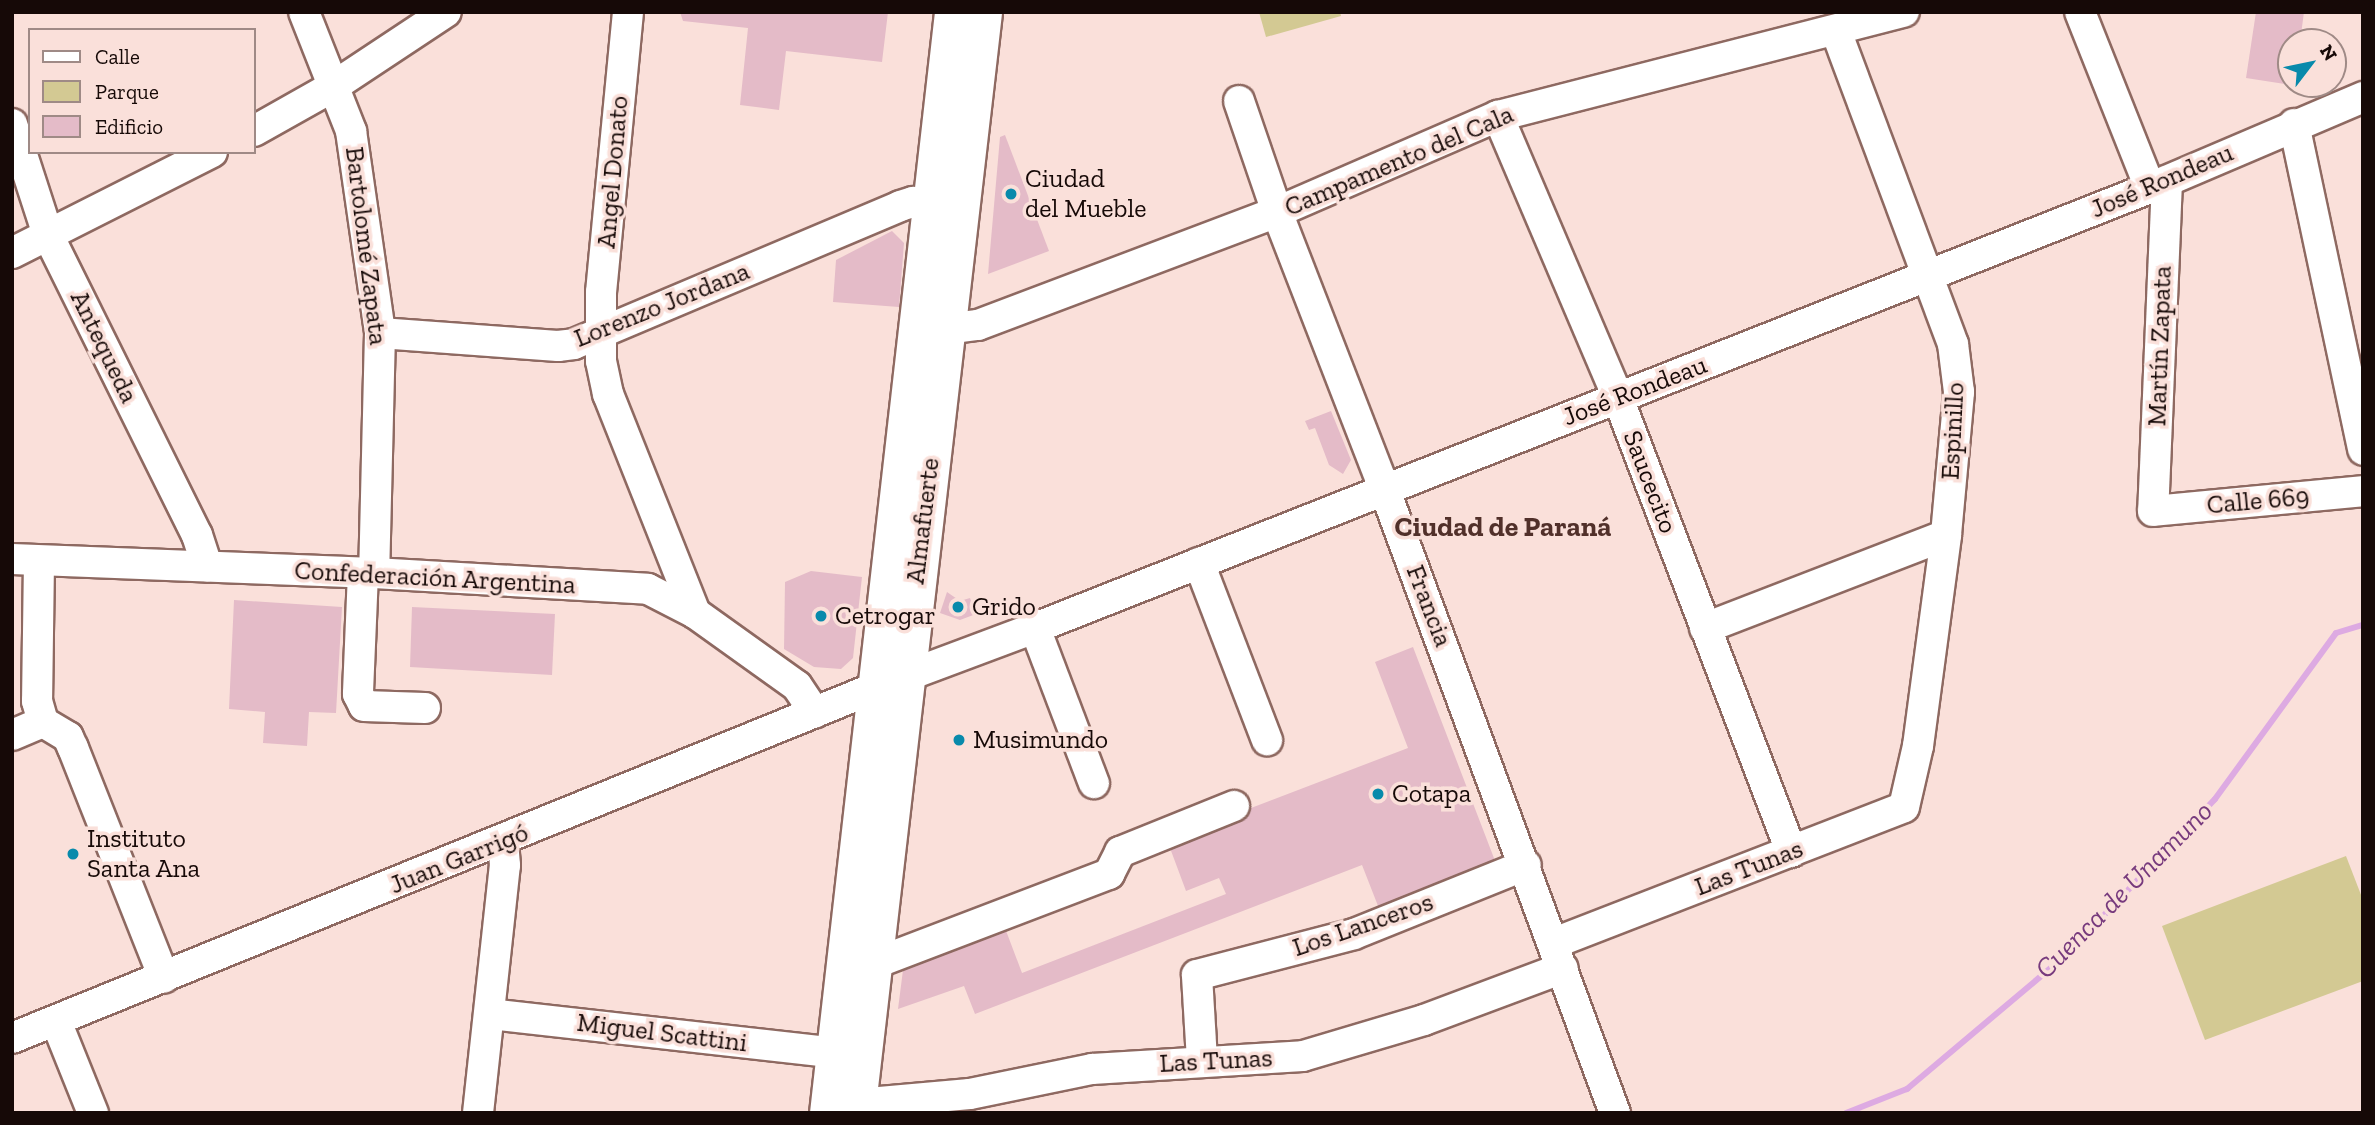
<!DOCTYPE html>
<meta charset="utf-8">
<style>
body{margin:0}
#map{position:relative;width:2375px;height:1125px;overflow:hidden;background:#fae0da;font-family:"Zilla Slab",serif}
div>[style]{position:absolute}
.green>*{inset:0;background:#d3c993}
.stream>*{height:6px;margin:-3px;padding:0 3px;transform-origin:3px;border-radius:3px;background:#ddaae2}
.building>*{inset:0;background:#e4bbc8}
.roads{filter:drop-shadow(2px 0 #8e6961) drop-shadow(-2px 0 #8e6961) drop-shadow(0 2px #8e6961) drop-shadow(0 -2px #8e6961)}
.minor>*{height:30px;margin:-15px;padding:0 15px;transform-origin:15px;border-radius:15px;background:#fff}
.major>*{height:37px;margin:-18.5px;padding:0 18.5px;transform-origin:18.5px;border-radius:18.5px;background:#fff}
.dots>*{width:19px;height:19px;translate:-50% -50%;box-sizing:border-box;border:4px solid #fae0da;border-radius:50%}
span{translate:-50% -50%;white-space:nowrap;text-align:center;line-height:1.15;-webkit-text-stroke:7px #fae0da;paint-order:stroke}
.street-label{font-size:26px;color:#160907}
.poi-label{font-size:26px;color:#160907}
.left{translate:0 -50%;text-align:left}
.neighbourhood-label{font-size:28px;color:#51302a;font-weight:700}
.water-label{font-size:28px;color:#773a7d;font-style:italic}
.frame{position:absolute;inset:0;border:14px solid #160907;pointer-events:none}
.legend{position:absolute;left:28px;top:28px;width:228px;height:126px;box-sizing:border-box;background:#fae0da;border:2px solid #9f8a86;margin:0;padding:9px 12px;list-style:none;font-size:21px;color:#160907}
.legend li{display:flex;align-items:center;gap:14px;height:35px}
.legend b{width:35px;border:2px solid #9f8a86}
.north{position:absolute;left:2277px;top:28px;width:70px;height:70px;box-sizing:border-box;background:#fae0da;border:2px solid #9f8a86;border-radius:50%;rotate:58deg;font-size:19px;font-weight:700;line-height:28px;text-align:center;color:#160907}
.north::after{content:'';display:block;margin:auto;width:24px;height:32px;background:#088aab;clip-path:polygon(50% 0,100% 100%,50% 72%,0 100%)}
</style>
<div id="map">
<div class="green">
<div style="clip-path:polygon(1259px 12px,1340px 12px,1341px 16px,1266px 37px)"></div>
<div style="clip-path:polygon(2346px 856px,2363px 900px,2363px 981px,2205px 1040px,2162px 926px)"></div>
</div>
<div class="stream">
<div style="left:1846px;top:1113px;width:66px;rotate:-21.5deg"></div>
<div style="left:1907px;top:1089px;width:207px;rotate:-40.1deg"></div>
<div style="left:2065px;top:956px;width:217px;rotate:-46.3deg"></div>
<div style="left:2215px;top:799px;width:205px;rotate:-53.9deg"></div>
<div style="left:2336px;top:633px;width:28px;rotate:-17deg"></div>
</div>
<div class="building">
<div style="clip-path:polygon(680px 12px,888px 12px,882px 62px,786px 51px,779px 110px,740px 105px,748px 28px,683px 21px)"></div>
<div style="clip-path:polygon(2256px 12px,2304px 12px,2300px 42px,2291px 42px,2291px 85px,2246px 78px)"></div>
<div style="clip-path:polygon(1005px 135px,1049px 251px,988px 274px,1000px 137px)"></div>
<div style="clip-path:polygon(892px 231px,904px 243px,899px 307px,833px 302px,836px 260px)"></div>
<div style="clip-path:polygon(1331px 411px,1351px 460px,1343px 474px,1329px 465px,1315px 428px,1309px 430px,1305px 421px)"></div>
<div style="clip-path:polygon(811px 571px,862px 577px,853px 658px,841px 669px,814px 667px,784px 649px,785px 582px)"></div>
<div style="clip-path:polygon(947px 592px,960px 601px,970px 598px,976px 614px,960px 620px,940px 613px)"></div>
<div style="clip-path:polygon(234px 600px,342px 607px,336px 713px,309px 712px,307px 746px,263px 743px,265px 712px,229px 709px)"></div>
<div style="clip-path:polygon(412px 607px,555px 614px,552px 675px,410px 667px)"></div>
<div style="clip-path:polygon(1413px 647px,1497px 866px,1380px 911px,1362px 865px,975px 1014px,964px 986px,898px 1009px,903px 970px,1005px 928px,1022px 973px,1226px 894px,1219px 878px,1186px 891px,1167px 840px,1408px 748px,1375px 662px)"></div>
</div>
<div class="roads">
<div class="minor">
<div style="left:304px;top:12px;width:128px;rotate:68.4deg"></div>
<div style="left:351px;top:131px;width:204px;rotate:81.8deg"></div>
<div style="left:380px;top:333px;width:240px;rotate:91.4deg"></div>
<div style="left:628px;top:12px;width:281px;rotate:95.5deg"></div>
<div style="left:601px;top:292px;width:69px;rotate:90deg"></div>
<div style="left:601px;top:361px;width:34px;rotate:78deg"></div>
<div style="left:608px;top:394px;width:236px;rotate:68.3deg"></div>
<div style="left:2080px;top:12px;width:189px;rotate:68.3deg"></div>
<div style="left:1239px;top:101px;width:117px;rotate:71.1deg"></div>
<div style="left:1277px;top:212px;width:296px;rotate:68.8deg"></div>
<div style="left:1384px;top:488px;width:666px;rotate:69.72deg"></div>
<div style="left:1498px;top:116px;width:306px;rotate:66.9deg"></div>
<div style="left:1618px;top:398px;width:486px;rotate:69.1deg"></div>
<div style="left:12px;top:124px;width:117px;rotate:72deg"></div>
<div style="left:48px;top:235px;width:335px;rotate:63.6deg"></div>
<div style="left:197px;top:535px;width:33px;rotate:72deg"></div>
<div style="left:2294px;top:124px;width:333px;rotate:78deg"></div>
<div style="left:254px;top:131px;width:92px;rotate:-29.4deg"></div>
<div style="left:334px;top:86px;width:134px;rotate:-33.5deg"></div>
<div style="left:2167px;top:181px;width:330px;rotate:92.4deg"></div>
<div style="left:2153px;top:511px;width:211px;rotate:-5.4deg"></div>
<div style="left:12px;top:253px;width:224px;rotate:-26.8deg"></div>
<div style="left:945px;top:329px;width:33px;rotate:-7deg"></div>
<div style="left:978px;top:325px;width:320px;rotate:-20.7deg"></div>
<div style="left:1277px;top:212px;width:241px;rotate:-23.5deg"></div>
<div style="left:1498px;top:116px;width:419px;rotate:-14.4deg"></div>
<div style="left:380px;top:333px;width:178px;rotate:4.2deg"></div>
<div style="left:558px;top:346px;width:16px;rotate:-7deg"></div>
<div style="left:574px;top:344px;width:354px;rotate:-22.9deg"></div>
<div style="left:900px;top:206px;width:14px;rotate:-17deg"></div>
<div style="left:913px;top:202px;width:19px;rotate:9deg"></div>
<div style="left:12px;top:559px;width:362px;rotate:2.2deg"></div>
<div style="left:374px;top:573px;width:274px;rotate:3.3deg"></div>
<div style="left:648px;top:589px;width:53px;rotate:27.1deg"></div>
<div style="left:695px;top:613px;width:125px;rotate:35.6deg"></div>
<div style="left:797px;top:686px;width:32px;rotate:56deg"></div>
<div style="left:39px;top:561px;width:140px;rotate:90.8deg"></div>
<div style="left:37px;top:701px;width:22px;rotate:74deg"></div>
<div style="left:43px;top:722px;width:29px;rotate:31deg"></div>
<div style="left:68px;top:737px;width:12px;rotate:66deg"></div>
<div style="left:73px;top:748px;width:247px;rotate:68.4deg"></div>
<div style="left:1199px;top:563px;width:190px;rotate:69deg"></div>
<div style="left:363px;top:573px;width:121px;rotate:92.4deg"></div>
<div style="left:358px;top:694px;width:13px;rotate:63deg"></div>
<div style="left:364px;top:706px;width:61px;rotate:1.9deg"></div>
<div style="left:1035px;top:628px;width:166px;rotate:69.2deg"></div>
<div style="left:1705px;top:628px;width:258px;rotate:-21.1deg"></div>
<div style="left:12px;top:735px;width:34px;rotate:-23deg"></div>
<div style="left:1554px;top:943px;width:375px;rotate:-21.2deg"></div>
<div style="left:1904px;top:807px;width:63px;rotate:-77.1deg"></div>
<div style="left:1918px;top:746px;width:213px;rotate:-82.4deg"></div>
<div style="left:1946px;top:535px;width:144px;rotate:-84.8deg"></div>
<div style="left:1959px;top:392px;width:48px;rotate:-97.1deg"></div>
<div style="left:1953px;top:344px;width:334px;rotate:-110.5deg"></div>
<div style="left:873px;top:964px;width:253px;rotate:-20.9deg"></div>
<div style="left:1109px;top:874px;width:25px;rotate:-63deg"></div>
<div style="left:1120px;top:852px;width:123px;rotate:-22deg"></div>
<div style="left:490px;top:1014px;width:347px;rotate:6.4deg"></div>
<div style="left:56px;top:1021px;width:99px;rotate:68.1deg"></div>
<div style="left:12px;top:1038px;width:934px;rotate:-22.09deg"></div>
<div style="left:877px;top:687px;width:169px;rotate:-20.5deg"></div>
<div style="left:1035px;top:628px;width:1199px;rotate:-21.54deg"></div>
<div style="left:2150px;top:188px;width:232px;rotate:-23.1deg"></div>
<div style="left:1202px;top:1060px;width:85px;rotate:-93.4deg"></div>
<div style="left:1197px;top:975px;width:162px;rotate:-14.6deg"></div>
<div style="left:1354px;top:934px;width:185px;rotate:-21.9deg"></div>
<div style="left:857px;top:1104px;width:113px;rotate:-5.1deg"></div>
<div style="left:970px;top:1094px;width:125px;rotate:-11.6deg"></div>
<div style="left:1092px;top:1069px;width:211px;rotate:-3.5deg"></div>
<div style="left:1303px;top:1056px;width:126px;rotate:-16.6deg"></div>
<div style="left:1424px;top:1020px;width:148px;rotate:-20.5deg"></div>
<div style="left:478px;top:1113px;width:249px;rotate:-83.8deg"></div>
<div style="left:505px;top:865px;width:24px;rotate:-95deg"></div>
</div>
<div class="major">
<div style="left:828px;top:1113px;width:1108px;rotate:-83.52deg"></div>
<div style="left:856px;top:1113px;width:1108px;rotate:-83.42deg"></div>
</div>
</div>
<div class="dots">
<div style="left:1011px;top:194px;background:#088aab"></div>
<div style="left:958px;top:607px;background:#088aab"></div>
<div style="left:821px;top:616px;background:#088aab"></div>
<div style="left:959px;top:740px;background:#088aab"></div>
<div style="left:1378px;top:794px;background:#088aab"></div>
<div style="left:73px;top:854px;background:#088aab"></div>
</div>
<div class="street-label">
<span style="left:1399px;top:161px;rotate:-23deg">Campamento del Cala</span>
<span style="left:613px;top:172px;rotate:-85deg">Angel Donato</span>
<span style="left:2162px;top:181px;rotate:-23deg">José Rondeau</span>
<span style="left:366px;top:246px;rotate:83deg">Bartolomé Zapata</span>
<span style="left:662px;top:305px;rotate:-22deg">Lorenzo Jordana</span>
<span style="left:2160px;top:346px;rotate:-88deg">Martín Zapata</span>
<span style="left:104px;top:347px;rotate:64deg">Antequeda</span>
<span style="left:1635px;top:391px;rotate:-21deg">José Rondeau</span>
<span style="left:1953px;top:431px;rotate:-87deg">Espinillo</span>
<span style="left:1650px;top:482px;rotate:69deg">Saucecito</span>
<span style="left:2258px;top:501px;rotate:-5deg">Calle 669</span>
<span style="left:923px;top:521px;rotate:-83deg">Almafuerte</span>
<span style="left:435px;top:578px;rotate:3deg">Confederación Argentina</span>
<span style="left:1429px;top:606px;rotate:69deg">Francia</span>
<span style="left:459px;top:859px;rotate:-22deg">Juan Garrigó</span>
<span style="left:1749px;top:868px;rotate:-21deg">Las Tunas</span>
<span style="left:1363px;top:925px;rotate:-19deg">Los Lanceros</span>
<span style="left:662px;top:1033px;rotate:7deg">Miguel Scattini</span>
<span style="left:1216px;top:1061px;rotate:-3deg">Las Tunas</span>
</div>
<div class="poi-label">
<span class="left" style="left:1025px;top:194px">Ciudad<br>del Mueble</span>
<span class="left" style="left:972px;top:607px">Grido</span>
<span class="left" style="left:835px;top:616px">Cetrogar</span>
<span class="left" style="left:973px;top:740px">Musimundo</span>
<span class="left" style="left:1392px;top:794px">Cotapa</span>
<span class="left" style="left:87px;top:854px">Instituto<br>Santa Ana</span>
</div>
<div class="neighbourhood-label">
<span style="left:1503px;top:527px">Ciudad de Paraná</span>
</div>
<div class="water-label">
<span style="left:2124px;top:890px;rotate:-45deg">Cuenca de Unamuno</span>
</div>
<div class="frame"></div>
<ul class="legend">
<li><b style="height:9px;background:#fff"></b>Calle</li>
<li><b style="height:19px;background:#d3c993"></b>Parque</li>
<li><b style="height:19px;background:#e4bbc8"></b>Edificio</li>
</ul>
<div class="north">N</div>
</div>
